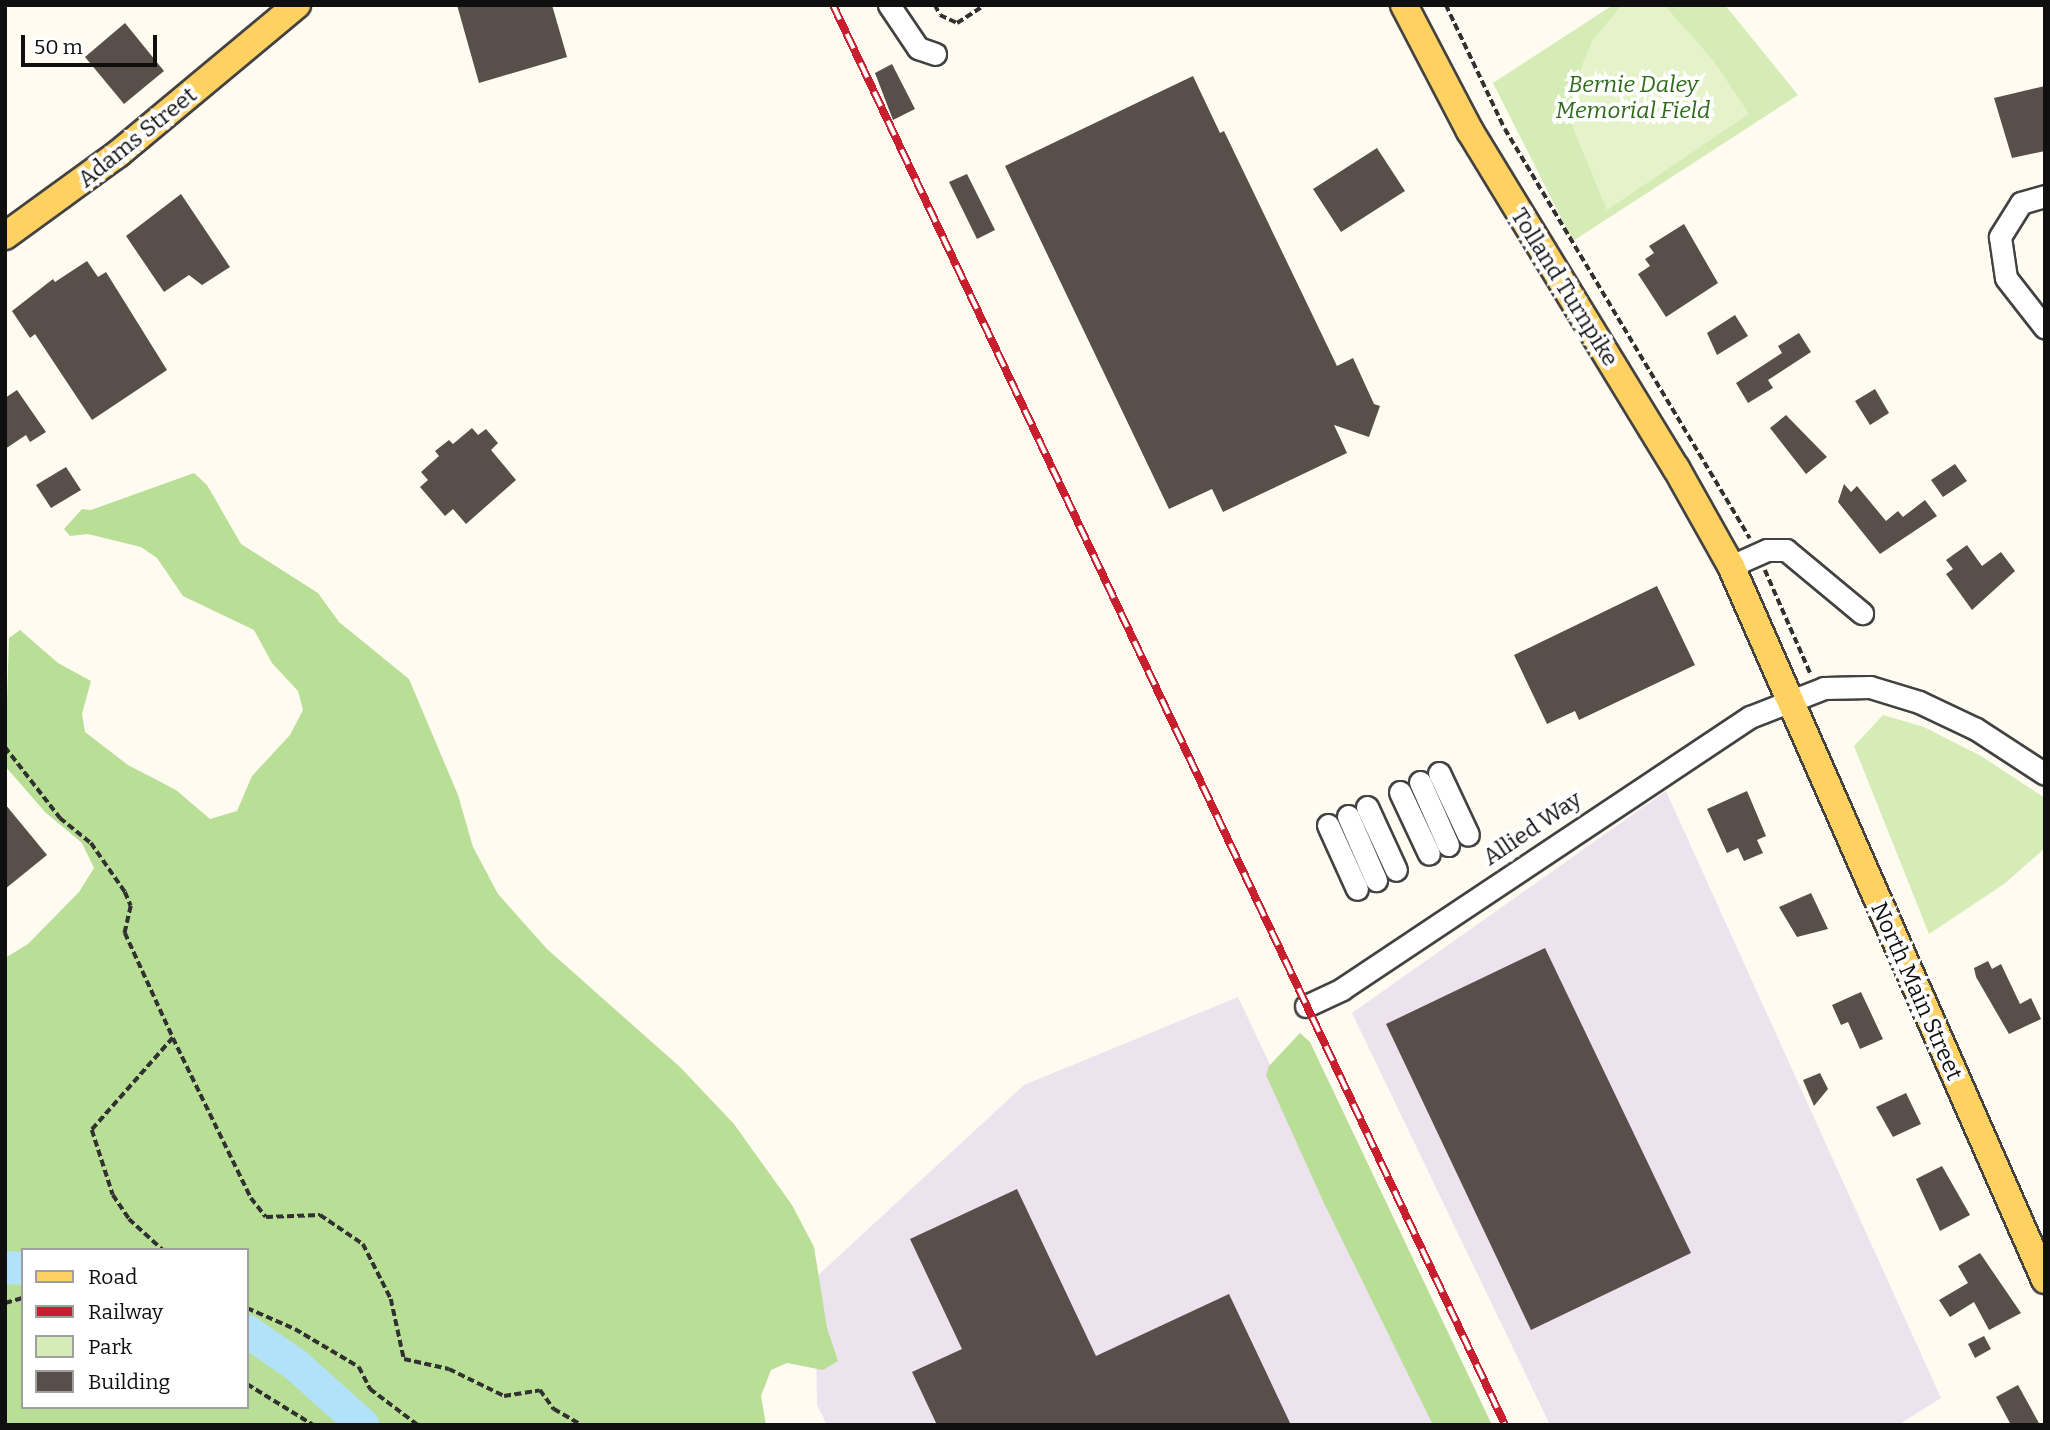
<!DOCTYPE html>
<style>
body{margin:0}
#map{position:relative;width:2050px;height:1430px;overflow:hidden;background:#fffbf1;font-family:Bitter,serif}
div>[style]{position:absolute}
.industrial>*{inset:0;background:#ece3ee}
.green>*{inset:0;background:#d5ecb7}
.forest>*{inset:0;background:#b9de96}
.pitch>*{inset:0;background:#e6f3ca}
.river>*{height:33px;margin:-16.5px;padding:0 16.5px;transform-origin:16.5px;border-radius:16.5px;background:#b2e2fa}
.building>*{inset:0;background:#584f4a}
.path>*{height:3.5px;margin-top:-1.75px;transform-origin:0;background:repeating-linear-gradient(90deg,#313131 0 7px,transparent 0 10.5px)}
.roads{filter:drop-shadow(2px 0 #424242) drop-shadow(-2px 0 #424242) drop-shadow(0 2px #424242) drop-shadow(0 -2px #424242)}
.minor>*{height:21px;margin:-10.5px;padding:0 10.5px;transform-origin:10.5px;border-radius:10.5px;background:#fff}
.major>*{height:26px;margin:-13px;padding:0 13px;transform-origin:13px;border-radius:13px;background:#ffd161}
.rail>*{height:8px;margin-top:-4px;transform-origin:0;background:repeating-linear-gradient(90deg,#fff 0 16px,#c81e2e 0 32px);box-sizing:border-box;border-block:2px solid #c81e2e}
span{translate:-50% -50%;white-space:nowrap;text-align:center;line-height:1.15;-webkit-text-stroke:7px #fff;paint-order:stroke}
.park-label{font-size:23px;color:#2f6b1b;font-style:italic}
.street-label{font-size:23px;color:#0f0f0f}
.frame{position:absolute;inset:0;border:7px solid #0f0f0f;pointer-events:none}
.legend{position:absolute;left:21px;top:1248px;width:228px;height:161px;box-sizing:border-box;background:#fff;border:2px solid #9f9f9f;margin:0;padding:9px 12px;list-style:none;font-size:21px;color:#0f0f0f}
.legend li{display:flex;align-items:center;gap:14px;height:35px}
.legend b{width:35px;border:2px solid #9f9f9f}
.scale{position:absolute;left:21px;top:35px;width:136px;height:32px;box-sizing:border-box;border:4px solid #0f0f0f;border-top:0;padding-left:9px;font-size:21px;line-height:24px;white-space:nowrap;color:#0f0f0f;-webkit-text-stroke:5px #fff;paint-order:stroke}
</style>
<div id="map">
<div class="industrial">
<div style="clip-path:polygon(1666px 791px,1941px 1398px,1898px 1425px,1550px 1425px,1352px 1013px)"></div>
<div style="clip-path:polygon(1238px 997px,1441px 1425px,827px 1425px,817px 1405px,815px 1278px,1024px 1085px)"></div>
</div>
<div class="green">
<div style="clip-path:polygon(1613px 5px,1725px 5px,1798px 95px,1573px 241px,1493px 83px)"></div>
<div style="clip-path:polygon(1883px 715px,1924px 727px,1981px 756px,2045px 798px,2045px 848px,2004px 884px,1929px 934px,1854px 746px)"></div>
</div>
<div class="forest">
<div style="clip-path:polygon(evenodd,194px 473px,207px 485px,241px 544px,318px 593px,339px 622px,409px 679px,458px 795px,473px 847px,498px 894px,547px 949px,680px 1067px,734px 1124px,792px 1205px,814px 1247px,827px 1328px,838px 1361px,823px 1370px,787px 1363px,771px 1370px,761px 1396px,766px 1425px,5px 1425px,5px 958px,28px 944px,79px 892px,94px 868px,82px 843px,45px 812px,5px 766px,9px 638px,20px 630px,58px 663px,91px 681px,82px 714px,85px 732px,128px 765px,176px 790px,210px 819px,237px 811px,252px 776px,290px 735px,303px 710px,298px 691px,272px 663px,254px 630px,183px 596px,157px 558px,141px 547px,88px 534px,70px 536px,64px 529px,82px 509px,91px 510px,194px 473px,23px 1250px,247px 1250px,247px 1407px,23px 1407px,23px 1250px)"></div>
<div style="clip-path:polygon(1300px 1033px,1310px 1042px,1492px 1425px,1433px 1425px,1323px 1201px,1266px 1075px,1269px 1066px)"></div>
</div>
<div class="pitch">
<div style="clip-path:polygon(1622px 5px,1664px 5px,1713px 60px,1749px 114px,1607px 210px,1573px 128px,1572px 90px,1592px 41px)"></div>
</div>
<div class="river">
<div style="left:5px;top:1267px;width:18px;rotate:3deg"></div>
<div style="left:247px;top:1331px;width:58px;rotate:34.5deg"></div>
<div style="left:295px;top:1364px;width:91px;rotate:41.9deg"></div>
</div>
<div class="building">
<div style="clip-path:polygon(457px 5px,552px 5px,567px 57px,479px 83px)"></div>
<div style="clip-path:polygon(125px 23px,164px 71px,124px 104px,85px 57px)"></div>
<div style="clip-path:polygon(892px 64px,915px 109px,893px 120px,875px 73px)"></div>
<div style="clip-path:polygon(1193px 76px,1220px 133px,1224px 131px,1337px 366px,1353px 358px,1374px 404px,1380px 406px,1369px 437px,1334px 425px,1347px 453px,1223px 512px,1212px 489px,1169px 509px,1005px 166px)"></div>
<div style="clip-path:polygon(2045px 86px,2045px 151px,2012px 158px,1994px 98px)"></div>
<div style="clip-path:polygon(1377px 148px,1405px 191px,1341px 232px,1313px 189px)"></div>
<div style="clip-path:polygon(967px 174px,995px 230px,977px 239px,949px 182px)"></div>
<div style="clip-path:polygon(181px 194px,230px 267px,202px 285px,189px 275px,164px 292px,126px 236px)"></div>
<div style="clip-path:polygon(1684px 224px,1718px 283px,1666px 317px,1638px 274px,1650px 266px,1645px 259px,1654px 253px,1649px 246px)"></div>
<div style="clip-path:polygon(87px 261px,98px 277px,106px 272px,167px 370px,92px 420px,35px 334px,30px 338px,12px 311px,53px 279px,55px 282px)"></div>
<div style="clip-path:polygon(1735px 315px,1748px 336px,1717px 355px,1707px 333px)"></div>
<div style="clip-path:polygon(1799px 333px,1811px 352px,1768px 380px,1773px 388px,1748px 403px,1736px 383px,1782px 353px,1778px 346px)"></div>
<div style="clip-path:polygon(1875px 389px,1889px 413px,1870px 425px,1855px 401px)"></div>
<div style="clip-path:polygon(17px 390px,46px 432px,30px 442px,26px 435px,5px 449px,5px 398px)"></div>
<div style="clip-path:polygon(1786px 415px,1827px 457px,1806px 474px,1770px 428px)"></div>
<div style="clip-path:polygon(472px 428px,478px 435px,486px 429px,498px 443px,491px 450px,516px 480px,466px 524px,453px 509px,445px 516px,420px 487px,428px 480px,421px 472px,439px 456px,435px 451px,449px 440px,453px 444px)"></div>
<div style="clip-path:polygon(1955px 464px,1967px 481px,1943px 497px,1931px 480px)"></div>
<div style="clip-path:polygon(66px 467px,81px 490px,51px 508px,36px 485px)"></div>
<div style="clip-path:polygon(1844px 484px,1851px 492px,1857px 486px,1886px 521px,1898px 511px,1903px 517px,1925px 500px,1937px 516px,1880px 554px,1838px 502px)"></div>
<div style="clip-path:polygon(1967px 545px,1982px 566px,2001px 552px,2015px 571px,1972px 610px,1946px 574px,1953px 569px,1946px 560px)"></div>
<div style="clip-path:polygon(1657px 586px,1695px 665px,1579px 720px,1575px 711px,1547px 724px,1514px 655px)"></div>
<div style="clip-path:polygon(1747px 791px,1766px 836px,1757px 840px,1763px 853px,1744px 861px,1738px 848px,1727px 853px,1707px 809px)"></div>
<div style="clip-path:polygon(5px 804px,47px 855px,5px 889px)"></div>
<div style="clip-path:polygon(1811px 893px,1828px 929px,1797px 937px,1779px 907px)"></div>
<div style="clip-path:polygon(1545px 948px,1691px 1253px,1531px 1330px,1386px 1024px)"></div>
<div style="clip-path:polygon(1988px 961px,1992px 969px,2001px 964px,2020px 1004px,2031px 998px,2041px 1019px,2009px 1034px,1976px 977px,1974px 968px)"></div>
<div style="clip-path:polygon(1861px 992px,1883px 1039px,1860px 1049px,1848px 1022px,1841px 1025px,1832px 1005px)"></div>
<div style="clip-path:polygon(1820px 1073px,1828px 1089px,1814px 1106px,1803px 1080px)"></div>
<div style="clip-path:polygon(1906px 1093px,1921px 1124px,1893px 1137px,1876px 1107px)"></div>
<div style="clip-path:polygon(1942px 1166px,1970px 1215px,1940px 1231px,1916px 1179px)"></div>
<div style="clip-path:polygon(1017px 1189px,1096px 1356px,1229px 1294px,1291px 1425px,937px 1425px,912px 1372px,962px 1349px,910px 1239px)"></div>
<div style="clip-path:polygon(1980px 1253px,2021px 1313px,1989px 1330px,1974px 1302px,1950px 1317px,1939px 1300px,1968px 1283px,1958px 1266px)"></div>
<div style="clip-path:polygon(1984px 1336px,1991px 1349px,1975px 1358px,1968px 1344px)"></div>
<div style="clip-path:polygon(2018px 1385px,2040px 1425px,2011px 1425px,1996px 1397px)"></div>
</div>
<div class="path">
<div style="left:935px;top:5px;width:11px;rotate:63deg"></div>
<div style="left:940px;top:15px;width:19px;rotate:25deg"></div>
<div style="left:957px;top:23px;width:33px;rotate:-33deg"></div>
<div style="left:1446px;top:5px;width:137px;rotate:64.6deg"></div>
<div style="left:1505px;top:129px;width:477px;rotate:59.1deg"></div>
<div style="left:1765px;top:570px;width:115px;rotate:66.3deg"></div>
<div style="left:5px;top:747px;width:90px;rotate:52.2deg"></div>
<div style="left:60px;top:818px;width:40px;rotate:39deg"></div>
<div style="left:91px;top:843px;width:60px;rotate:55.2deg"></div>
<div style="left:125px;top:892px;width:15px;rotate:67deg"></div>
<div style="left:131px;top:906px;width:28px;rotate:103deg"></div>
<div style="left:125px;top:933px;width:115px;rotate:65.4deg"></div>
<div style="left:173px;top:1038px;width:123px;rotate:131.4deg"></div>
<div style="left:92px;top:1130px;width:68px;rotate:72.1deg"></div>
<div style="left:113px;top:1195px;width:29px;rotate:56deg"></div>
<div style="left:129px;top:1219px;width:46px;rotate:42.4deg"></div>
<div style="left:173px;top:1038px;width:178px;rotate:64deg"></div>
<div style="left:251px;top:1198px;width:24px;rotate:52deg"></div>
<div style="left:266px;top:1217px;width:54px;rotate:-2.1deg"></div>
<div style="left:320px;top:1215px;width:52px;rotate:34deg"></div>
<div style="left:363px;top:1244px;width:62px;rotate:63deg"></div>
<div style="left:391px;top:1299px;width:61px;rotate:77.8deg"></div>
<div style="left:404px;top:1359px;width:46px;rotate:12.5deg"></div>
<div style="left:449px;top:1369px;width:61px;rotate:26.1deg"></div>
<div style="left:504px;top:1396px;width:36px;rotate:-9deg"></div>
<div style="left:540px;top:1390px;width:24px;rotate:54deg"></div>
<div style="left:554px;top:1409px;width:32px;rotate:30deg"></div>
<div style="left:5px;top:1303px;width:19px;rotate:-16deg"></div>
<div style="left:247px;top:1308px;width:52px;rotate:23.6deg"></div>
<div style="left:295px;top:1329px;width:74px;rotate:30.7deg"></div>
<div style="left:359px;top:1367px;width:25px;rotate:63deg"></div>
<div style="left:370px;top:1389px;width:60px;rotate:36.9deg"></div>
<div style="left:247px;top:1384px;width:78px;rotate:31.8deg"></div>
</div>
<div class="roads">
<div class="minor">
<div style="left:889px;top:5px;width:52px;rotate:56deg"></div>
<div style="left:918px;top:48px;width:18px;rotate:19deg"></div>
<div style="left:2045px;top:196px;width:25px;rotate:164deg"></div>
<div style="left:2021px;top:203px;width:40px;rotate:122deg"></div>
<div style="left:2000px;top:237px;width:41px;rotate:81.7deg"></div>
<div style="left:2006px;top:278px;width:63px;rotate:52deg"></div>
<div style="left:1731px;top:566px;width:39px;rotate:-24deg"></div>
<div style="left:1767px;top:550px;width:19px"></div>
<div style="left:1786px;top:550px;width:99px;rotate:39.7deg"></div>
<div style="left:1439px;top:773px;width:68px;rotate:64.9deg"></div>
<div style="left:1420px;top:782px;width:69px;rotate:66deg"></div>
<div style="left:1400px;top:792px;width:68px;rotate:64.9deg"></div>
<div style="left:1367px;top:807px;width:69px;rotate:65.3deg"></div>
<div style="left:1348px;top:816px;width:70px;rotate:66.4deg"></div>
<div style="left:1328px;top:825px;width:70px;rotate:65.6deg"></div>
<div style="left:1306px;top:1006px;width:40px;rotate:-25deg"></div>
<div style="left:1342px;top:989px;width:490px;rotate:-33.7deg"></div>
<div style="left:1750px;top:717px;width:79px;rotate:-21.4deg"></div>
<div style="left:1824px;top:688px;width:46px;rotate:-1.2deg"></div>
<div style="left:1870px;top:687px;width:51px;rotate:17deg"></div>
<div style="left:1919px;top:702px;width:63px;rotate:25.3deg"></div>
<div style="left:1976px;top:729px;width:82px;rotate:33.1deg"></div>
</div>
<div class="major">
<div style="left:1404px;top:5px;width:142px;rotate:62.4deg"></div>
<div style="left:1470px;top:131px;width:395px;rotate:58.6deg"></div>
<div style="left:1676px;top:468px;width:112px;rotate:60.7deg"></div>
<div style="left:1731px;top:566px;width:780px;rotate:66.26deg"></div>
<div style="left:5px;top:236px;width:140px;rotate:-36deg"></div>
<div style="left:118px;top:154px;width:233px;rotate:-39.8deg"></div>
</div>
</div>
<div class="rail">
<div style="left:833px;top:5px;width:1571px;rotate:64.67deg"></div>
</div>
<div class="park-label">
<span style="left:1633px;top:97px">Bernie Daley<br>Memorial Field</span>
</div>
<div class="street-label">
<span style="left:137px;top:137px;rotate:-39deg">Adams Street</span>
<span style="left:1565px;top:287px;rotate:58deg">Tolland Turnpike</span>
<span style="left:1532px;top:828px;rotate:-34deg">Allied Way</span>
<span style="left:1917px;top:991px;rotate:66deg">North Main Street</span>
</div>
<div class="frame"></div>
<ul class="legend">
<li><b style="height:9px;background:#ffd161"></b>Road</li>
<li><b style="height:9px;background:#c81e2e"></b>Railway</li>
<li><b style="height:19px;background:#d5ecb7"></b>Park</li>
<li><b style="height:19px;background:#584f4a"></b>Building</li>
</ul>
<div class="scale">50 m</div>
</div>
